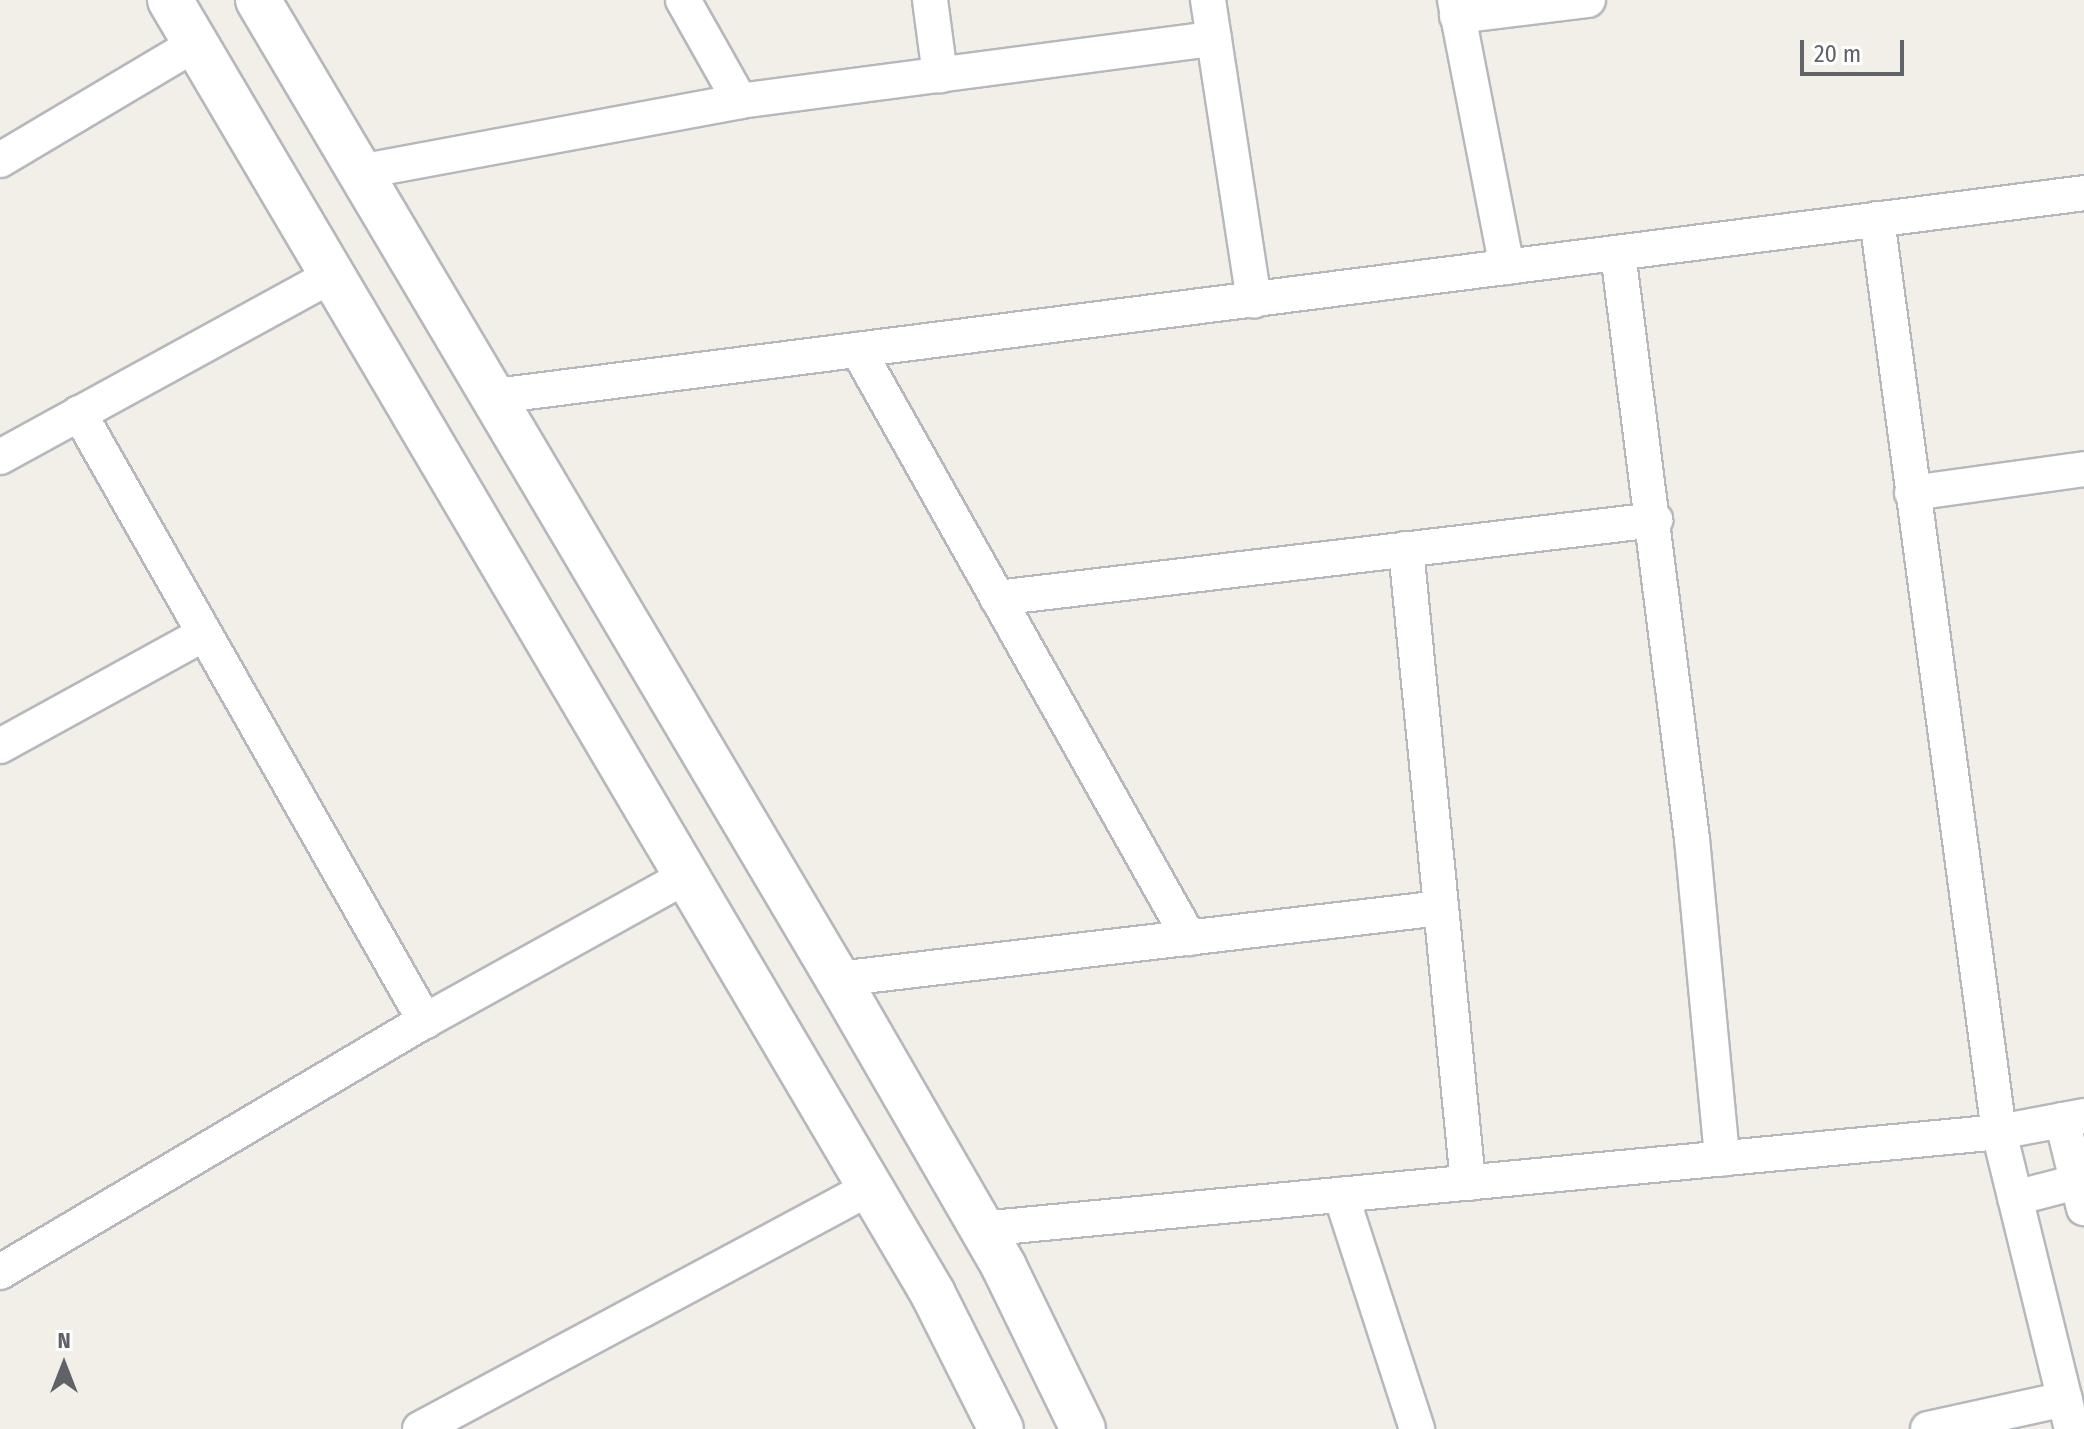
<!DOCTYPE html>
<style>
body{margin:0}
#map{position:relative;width:2084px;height:1429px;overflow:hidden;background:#f1efe8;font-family:"Fira Sans Condensed",sans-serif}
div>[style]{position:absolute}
.roads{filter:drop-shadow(2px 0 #b5b8bc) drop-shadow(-2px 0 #b5b8bc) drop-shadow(0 2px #b5b8bc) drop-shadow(0 -2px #b5b8bc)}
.minor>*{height:34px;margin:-17px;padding:0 17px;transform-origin:17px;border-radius:17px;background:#fff}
.secondary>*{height:44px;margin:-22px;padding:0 22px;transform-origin:22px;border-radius:22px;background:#fff}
span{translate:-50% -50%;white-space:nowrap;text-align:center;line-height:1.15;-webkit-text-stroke:6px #fff;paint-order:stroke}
.north{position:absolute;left:24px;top:1325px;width:80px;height:80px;-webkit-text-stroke:6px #fff;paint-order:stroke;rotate:0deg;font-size:22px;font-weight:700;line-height:32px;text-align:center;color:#5f6368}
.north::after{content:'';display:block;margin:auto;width:28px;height:36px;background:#5f6368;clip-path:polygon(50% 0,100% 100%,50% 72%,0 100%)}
.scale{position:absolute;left:1800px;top:40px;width:104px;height:36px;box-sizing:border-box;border:4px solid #5f6368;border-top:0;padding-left:10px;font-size:24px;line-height:28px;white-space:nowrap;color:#5f6368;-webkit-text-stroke:6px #fff;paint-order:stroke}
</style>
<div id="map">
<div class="roads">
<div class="minor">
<div style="left:683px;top:0;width:116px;rotate:60.6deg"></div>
<div style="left:930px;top:0;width:76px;rotate:82.4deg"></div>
<div style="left:1208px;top:0;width:304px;rotate:81.3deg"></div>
<div style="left:1455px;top:0;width:272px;rotate:79deg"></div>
<div style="left:1457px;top:16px;width:132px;rotate:-7deg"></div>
<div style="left:0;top:160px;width:229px;rotate:-30.7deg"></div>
<div style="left:364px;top:171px;width:382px;rotate:-10.5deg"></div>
<div style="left:740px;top:101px;width:478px;rotate:-7.5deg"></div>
<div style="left:1877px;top:219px;width:921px;rotate:82.39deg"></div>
<div style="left:1999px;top:1132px;width:306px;rotate:76.2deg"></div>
<div style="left:1618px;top:253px;width:591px;rotate:82.8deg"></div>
<div style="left:1692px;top:839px;width:321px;rotate:84.6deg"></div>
<div style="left:858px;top:350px;width:675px;rotate:60.62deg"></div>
<div style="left:496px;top:396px;width:1601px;rotate:-7.28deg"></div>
<div style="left:79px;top:413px;width:700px;rotate:60.36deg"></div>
<div style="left:0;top:457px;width:379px;rotate:-28.7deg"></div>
<div style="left:1912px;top:493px;width:174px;rotate:-7.9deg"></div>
<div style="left:1406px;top:549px;width:637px;rotate:84.41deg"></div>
<div style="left:997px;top:598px;width:663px;rotate:-6.76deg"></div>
<div style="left:0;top:746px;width:233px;rotate:-28.8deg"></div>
<div style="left:838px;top:979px;width:607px;rotate:-6.72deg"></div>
<div style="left:2062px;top:1120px;width:91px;rotate:76deg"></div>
<div style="left:1341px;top:1195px;width:246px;rotate:72deg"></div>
<div style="left:2015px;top:1198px;width:71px;rotate:-14.6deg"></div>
<div style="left:981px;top:1229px;width:1023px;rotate:-5.44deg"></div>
<div style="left:1999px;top:1132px;width:86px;rotate:-10.7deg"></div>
<div style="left:0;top:1272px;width:494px;rotate:-30.6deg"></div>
<div style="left:425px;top:1021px;width:301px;rotate:-29deg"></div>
<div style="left:420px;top:1429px;width:508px;rotate:-28.18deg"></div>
<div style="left:1928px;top:1429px;width:140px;rotate:-12.4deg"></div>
</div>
<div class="secondary">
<div style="left:170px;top:0;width:1502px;rotate:59.47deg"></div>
<div style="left:933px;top:1294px;width:151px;rotate:63.3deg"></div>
<div style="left:258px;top:0;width:1138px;rotate:59.36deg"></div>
<div style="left:838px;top:979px;width:332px;rotate:60deg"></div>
<div style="left:1004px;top:1267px;width:180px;rotate:64deg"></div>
</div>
</div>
<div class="north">N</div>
<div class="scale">20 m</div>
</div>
